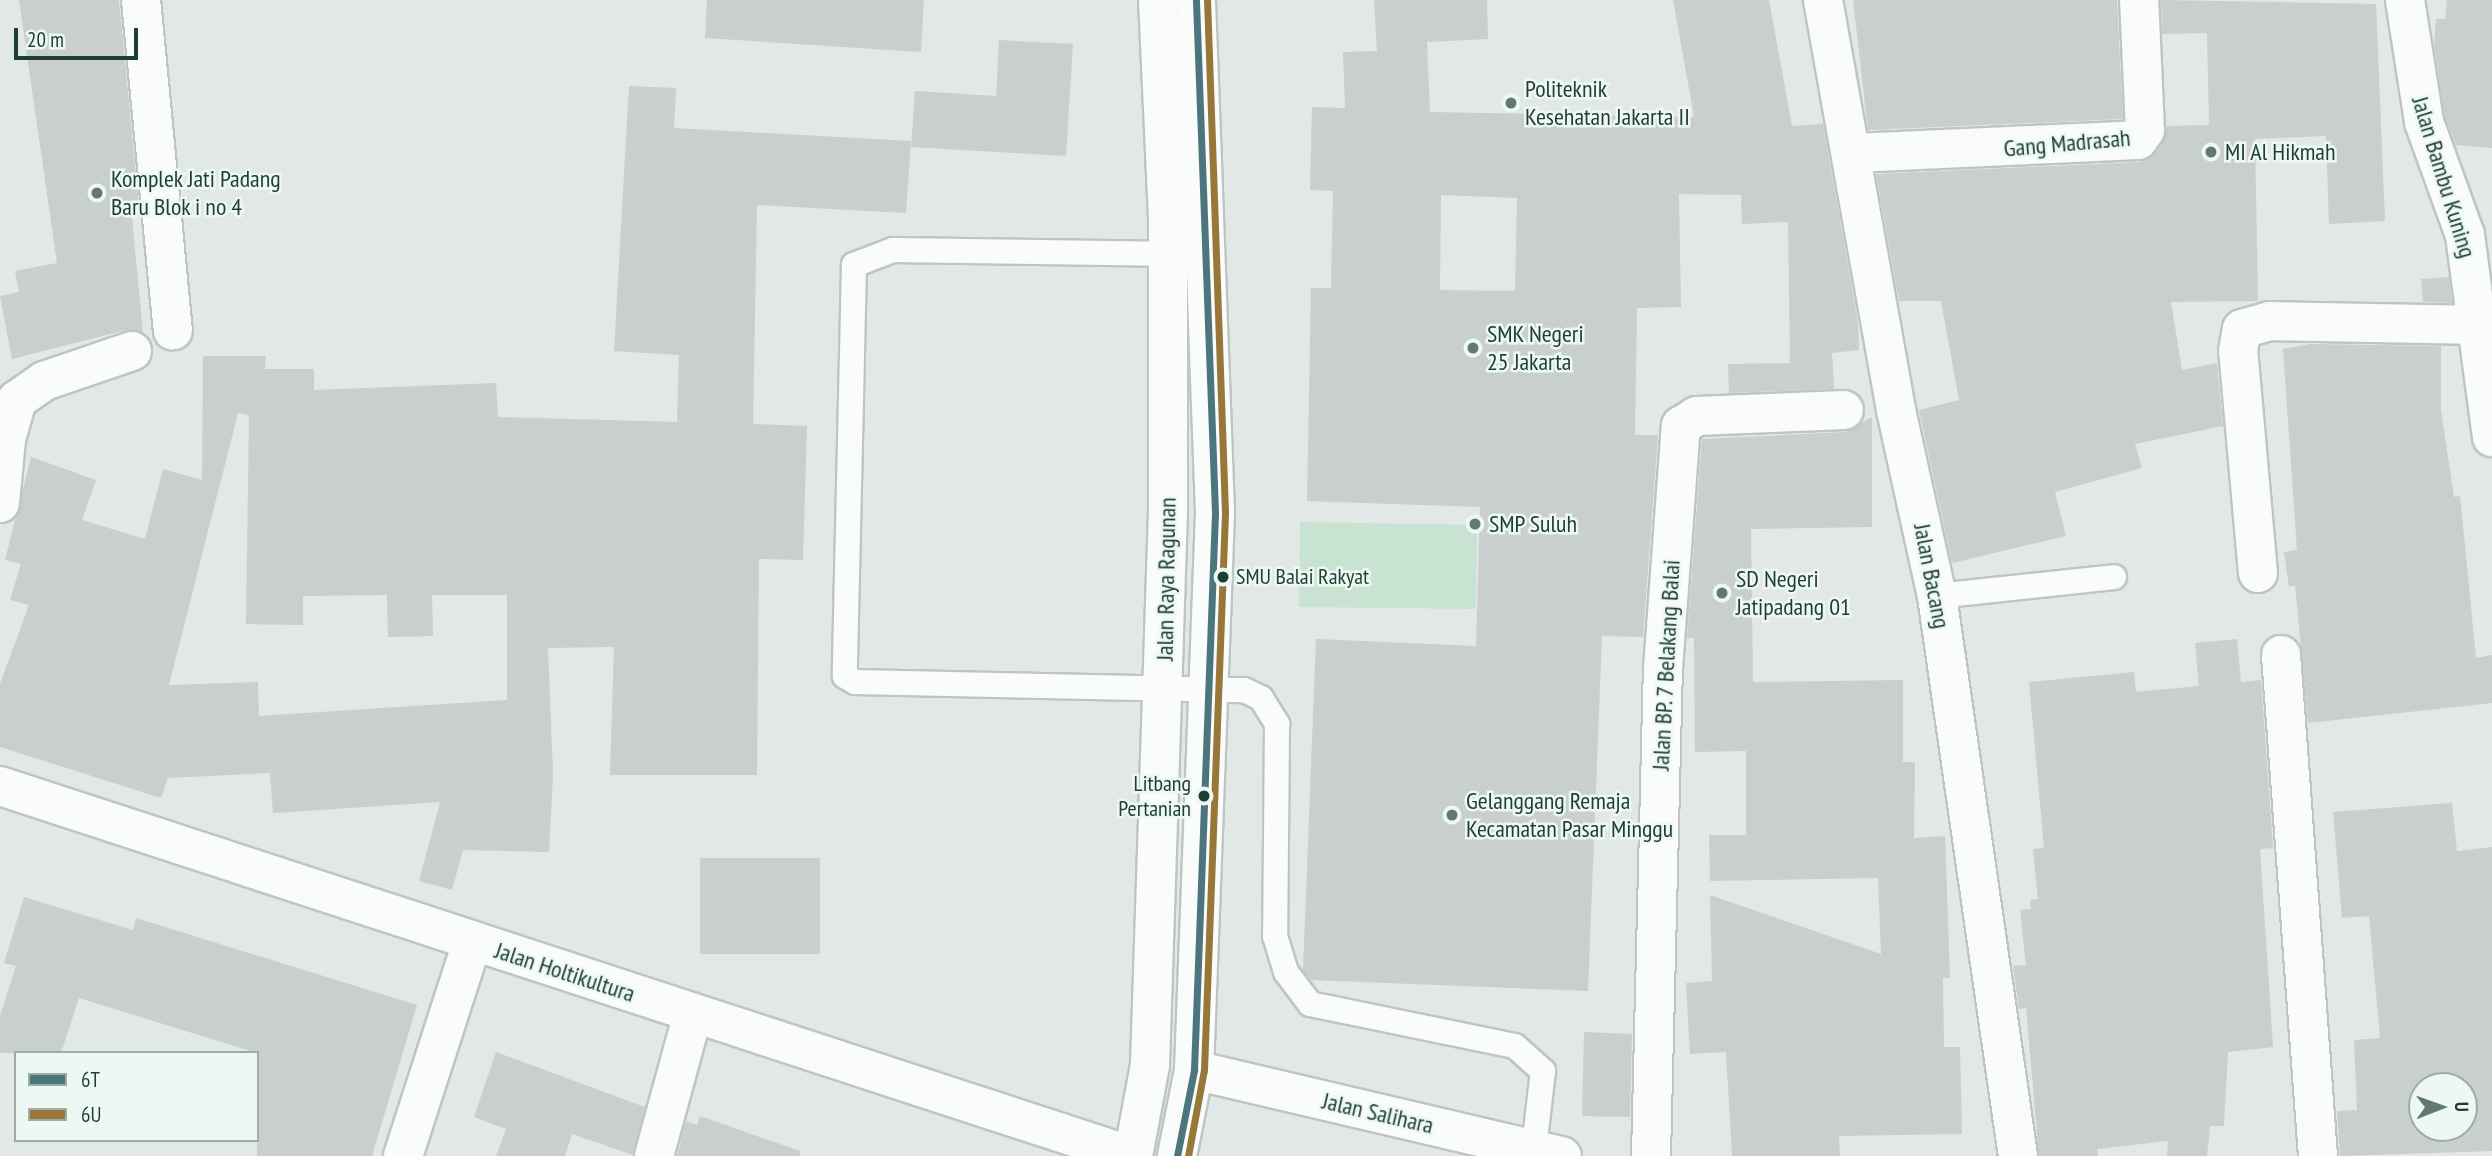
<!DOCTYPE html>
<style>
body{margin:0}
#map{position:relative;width:2492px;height:1156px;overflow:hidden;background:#e1e8e5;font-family:"PT Sans Narrow",sans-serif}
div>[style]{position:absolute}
.green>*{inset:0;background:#c8e3d1}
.building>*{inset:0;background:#c8cfcc}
.roads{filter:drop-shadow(2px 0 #bec5c2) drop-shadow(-2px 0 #bec5c2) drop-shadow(0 2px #bec5c2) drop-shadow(0 -2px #bec5c2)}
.service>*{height:24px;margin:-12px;padding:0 12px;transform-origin:12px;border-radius:12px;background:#fafcfb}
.minor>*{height:38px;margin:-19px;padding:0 19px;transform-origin:19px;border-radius:19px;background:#fafcfb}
.tertiary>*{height:38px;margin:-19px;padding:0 19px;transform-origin:19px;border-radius:19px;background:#fafcfb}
.secondary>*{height:38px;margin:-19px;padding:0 19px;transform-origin:19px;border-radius:19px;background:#fafcfb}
.bus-1>*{height:7px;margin:-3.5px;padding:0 3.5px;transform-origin:3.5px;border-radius:3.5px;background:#4d757d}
.bus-2>*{height:7px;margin:-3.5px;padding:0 3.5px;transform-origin:3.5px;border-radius:3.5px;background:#987739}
.dots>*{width:19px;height:19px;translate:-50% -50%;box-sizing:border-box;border:4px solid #eef8f3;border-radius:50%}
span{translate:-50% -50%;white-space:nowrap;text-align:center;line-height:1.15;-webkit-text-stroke:5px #eef8f3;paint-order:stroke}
.bus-label{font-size:22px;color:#1e3d35}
.left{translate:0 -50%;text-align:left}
.right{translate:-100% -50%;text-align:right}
.poi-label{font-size:24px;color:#1e3d35}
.street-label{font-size:24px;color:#1e3d35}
.legend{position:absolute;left:14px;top:1051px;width:245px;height:91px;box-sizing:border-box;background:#eef8f3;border:2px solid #9bada7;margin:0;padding:9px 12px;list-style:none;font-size:21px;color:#1e3d35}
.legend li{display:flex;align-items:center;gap:14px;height:35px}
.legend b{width:35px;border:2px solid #9bada7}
.north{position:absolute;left:2408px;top:1072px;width:70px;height:70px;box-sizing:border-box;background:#eef8f3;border:2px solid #9bada7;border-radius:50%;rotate:89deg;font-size:19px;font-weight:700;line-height:28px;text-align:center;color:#1e3d35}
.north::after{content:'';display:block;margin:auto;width:24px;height:32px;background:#627973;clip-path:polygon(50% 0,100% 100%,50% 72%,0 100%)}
.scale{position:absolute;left:14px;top:28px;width:124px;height:32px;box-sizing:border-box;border:4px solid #1e3d35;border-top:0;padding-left:9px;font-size:21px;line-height:24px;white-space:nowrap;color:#1e3d35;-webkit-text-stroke:5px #eef8f3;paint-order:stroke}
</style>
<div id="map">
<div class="green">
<div style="clip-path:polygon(1300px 522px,1477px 525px,1476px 609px,1299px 607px)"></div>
</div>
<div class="building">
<div style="clip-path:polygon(19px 0,119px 0,140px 216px,132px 217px,143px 333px,126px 330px,12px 359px,0 296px,19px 292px,15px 271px,57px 263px)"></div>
<div style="clip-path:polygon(707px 0,924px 0,921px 52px,705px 38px)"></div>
<div style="clip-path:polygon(evenodd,1374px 0,1487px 0,1488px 39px,1427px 42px,1430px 112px,1694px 117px,1673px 0,1769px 0,1792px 126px,1823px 124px,1858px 322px,1859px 350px,1832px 353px,1834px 389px,1729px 393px,1728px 364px,1790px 363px,1788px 222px,1742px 224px,1741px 195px,1679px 194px,1681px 307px,1637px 308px,1635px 435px,1658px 435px,1643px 637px,1602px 636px,1588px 991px,1311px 980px,1303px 970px,1316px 639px,1476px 646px,1480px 507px,1307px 501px,1311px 288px,1331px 288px,1333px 191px,1310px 190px,1312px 107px,1345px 108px,1343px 52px,1377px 51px,1374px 0,1441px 195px,1517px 198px,1515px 291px,1440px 290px,1441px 195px)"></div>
<div style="clip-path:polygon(1853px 0,2117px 0,2123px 119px,1868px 130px)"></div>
<div style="clip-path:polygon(2161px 0,2376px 4px,2385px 221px,2329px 224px,2326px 136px,2255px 139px,2258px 301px,2171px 302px,2182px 370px,2217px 363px,2223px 426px,2135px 444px,2142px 468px,2055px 492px,2066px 536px,1952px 563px,1919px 410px,1959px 400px,1941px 301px,1899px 301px,1876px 174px,2139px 162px,2156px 153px,2167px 126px,2209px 125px,2207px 33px,2162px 34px)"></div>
<div style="clip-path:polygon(2447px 0,2492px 0,2492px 148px,2456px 145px,2445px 117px,2434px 45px,2436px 19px,2445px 19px)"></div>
<div style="clip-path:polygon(999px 40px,1073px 44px,1066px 156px,911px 147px,915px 91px,996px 96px)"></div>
<div style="clip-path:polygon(evenodd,629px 86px,676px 88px,674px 128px,911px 141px,906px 213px,757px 205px,753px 424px,807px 426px,803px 560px,759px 559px,757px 775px,610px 775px,614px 647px,548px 648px,553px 774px,549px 852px,463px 850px,452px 890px,419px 881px,440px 802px,273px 813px,270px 773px,168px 778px,161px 798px,0 747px,0 684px,29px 605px,10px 600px,21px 564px,5px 560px,31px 457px,96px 480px,82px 520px,145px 539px,163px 469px,202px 480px,203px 356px,266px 356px,265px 369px,314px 369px,314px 390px,496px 383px,498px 417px,677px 422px,679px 355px,614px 351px,629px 86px,238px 413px,249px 415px,246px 624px,303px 625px,303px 596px,387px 595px,388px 637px,433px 636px,432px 595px,507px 595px,507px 700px,259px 716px,258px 682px,169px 685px,238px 413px)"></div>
<div style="clip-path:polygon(2449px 277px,2452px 303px,2423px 302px,2421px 279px)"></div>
<div style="clip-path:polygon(2310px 344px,2441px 346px,2441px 410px,2454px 497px,2460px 496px,2476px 658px,2492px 655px,2492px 703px,2308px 723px,2295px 585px,2289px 587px,2284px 552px,2297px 550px,2283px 349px)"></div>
<div style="clip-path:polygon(1872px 417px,1872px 527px,1751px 529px,1753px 682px,1903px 680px,1903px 762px,1915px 762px,1914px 838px,1945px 836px,1950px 978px,1943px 978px,1944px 1047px,1960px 1047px,1962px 1134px,1839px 1136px,1840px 1156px,1732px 1156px,1726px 1052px,1690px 1054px,1686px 983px,1712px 981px,1710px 895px,1881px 954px,1878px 878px,1710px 881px,1709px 835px,1746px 835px,1746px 751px,1695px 752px,1694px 638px,1687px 638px,1702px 439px,1845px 432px)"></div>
<div style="clip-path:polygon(2237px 639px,2241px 682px,2261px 680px,2273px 848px,2260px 849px,2273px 1047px,2228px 1052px,2224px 1126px,2210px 1126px,2207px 1156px,2167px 1156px,2168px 1141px,2097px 1149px,2098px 1156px,2039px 1156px,2026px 1008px,2019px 1009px,2013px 966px,2026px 965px,2020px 910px,2031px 909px,2030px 900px,2038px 899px,2033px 849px,2044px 848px,2029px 682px,2134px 672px,2136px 692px,2199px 686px,2195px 643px)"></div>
<div style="clip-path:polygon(evenodd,2452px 803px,2457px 851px,2492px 847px,2492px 1151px,2340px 1156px,2337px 1111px,2357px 1110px,2354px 1040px,2380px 1038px,2369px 916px,2342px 918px,2333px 812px,2452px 803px,2422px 1086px,2464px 1086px,2464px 1128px,2422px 1128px,2422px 1086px)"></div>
<div style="clip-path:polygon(700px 858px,820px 858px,820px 954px,700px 954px)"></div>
<div style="clip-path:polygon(24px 897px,133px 930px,136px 918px,417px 1005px,372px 1156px,257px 1156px,257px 1053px,79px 998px,61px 1053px,0 1053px,0 1016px,16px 966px,4px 963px)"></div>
<div style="clip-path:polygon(1584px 1032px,1632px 1034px,1630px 1117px,1582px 1116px)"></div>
<div style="clip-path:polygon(496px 1052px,645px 1107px,633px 1155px,572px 1134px,565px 1156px,496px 1156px,506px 1129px,474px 1117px)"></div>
<div style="clip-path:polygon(700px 1116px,800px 1151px,800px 1156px,677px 1156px,686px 1121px,697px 1125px)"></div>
</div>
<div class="roads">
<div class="service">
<div style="left:1181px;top:254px;width:288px;rotate:-179.2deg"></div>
<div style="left:893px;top:250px;width:42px;rotate:159deg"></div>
<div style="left:854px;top:265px;width:411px;rotate:91.3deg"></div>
<div style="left:845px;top:676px;width:12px;rotate:31deg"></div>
<div style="left:855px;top:682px;width:389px;rotate:1.2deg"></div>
<div style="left:1244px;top:690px;width:19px;rotate:25deg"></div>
<div style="left:1261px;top:698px;width:31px;rotate:58deg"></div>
<div style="left:1277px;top:724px;width:212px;rotate:90.5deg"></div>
<div style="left:1275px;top:936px;width:38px;rotate:73deg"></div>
<div style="left:1286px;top:972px;width:40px;rotate:53deg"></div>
<div style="left:1310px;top:1004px;width:209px;rotate:11.6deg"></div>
<div style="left:1515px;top:1046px;width:38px;rotate:42deg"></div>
<div style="left:1543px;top:1071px;width:86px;rotate:96.7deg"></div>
<div style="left:1937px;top:596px;width:178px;rotate:-6.1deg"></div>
</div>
<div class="minor">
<div style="left:141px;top:0;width:332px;rotate:84.5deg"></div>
<div style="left:1823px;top:0;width:416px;rotate:79.9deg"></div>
<div style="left:1896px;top:410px;width:190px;rotate:77.6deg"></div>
<div style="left:1937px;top:596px;width:566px;rotate:81.77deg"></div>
<div style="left:2405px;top:0;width:123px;rotate:81.1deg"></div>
<div style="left:2424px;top:122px;width:120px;rotate:70.1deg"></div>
<div style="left:2465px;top:235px;width:204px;rotate:82.4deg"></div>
<div style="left:1854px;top:153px;width:284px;rotate:-2.6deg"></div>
<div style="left:2138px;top:140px;width:12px;rotate:-55deg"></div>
<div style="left:2145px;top:130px;width:130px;rotate:-92.6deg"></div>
<div style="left:0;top:503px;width:64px;rotate:-84.6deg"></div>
<div style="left:6px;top:439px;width:41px;rotate:-74.2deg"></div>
<div style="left:17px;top:400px;width:33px;rotate:-35deg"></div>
<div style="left:44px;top:381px;width:93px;rotate:-18.8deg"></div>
<div style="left:2258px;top:573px;width:223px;rotate:-95.1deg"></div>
<div style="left:2238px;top:351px;width:22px;rotate:-80deg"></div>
<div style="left:2242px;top:329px;width:29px;rotate:-16deg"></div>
<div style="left:2270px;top:321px;width:207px;rotate:1.1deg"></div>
<div style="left:2281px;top:655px;width:502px;rotate:85.78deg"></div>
<div style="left:403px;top:1156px;width:225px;rotate:-72.1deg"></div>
<div style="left:654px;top:1156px;width:148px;rotate:-74.7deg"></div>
<div style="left:1651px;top:1156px;width:487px;rotate:-88.6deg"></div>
<div style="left:1663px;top:669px;width:244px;rotate:-85.8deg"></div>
<div style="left:1681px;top:426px;width:19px;rotate:-32deg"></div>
<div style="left:1697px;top:416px;width:147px;rotate:-2.3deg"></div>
</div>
<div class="tertiary">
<div style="left:0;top:786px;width:1191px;rotate:18.1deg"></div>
<div style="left:1194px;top:1070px;width:378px;rotate:13.2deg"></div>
</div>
<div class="secondary">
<div style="left:1133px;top:1156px;width:93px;rotate:-79.4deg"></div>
<div style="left:1150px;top:1065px;width:555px;rotate:-88.14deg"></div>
<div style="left:1168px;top:510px;width:291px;rotate:-90deg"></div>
<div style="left:1168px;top:219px;width:219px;rotate:-92.6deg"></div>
<div style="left:1177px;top:1156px;width:88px;rotate:-78.8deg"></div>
<div style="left:1194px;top:1070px;width:558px;rotate:-87.84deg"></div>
<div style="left:1215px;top:512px;width:512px;rotate:-92.13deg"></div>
</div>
</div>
<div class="bus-1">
<div style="left:1177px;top:1156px;width:88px;rotate:-78.8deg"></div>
<div style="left:1194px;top:1070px;width:558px;rotate:-87.84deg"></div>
<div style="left:1215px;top:512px;width:512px;rotate:-92.13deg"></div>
</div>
<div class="bus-2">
<div style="left:1188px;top:1156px;width:87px;rotate:-79.5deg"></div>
<div style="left:1204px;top:1070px;width:558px;rotate:-87.84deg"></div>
<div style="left:1225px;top:512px;width:512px;rotate:-92.01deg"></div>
</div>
<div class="dots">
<div style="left:1511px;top:103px;background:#627973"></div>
<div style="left:2211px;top:152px;background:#627973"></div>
<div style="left:97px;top:193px;background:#627973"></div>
<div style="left:1473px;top:348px;background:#627973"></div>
<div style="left:1475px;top:524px;background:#627973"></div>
<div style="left:1223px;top:577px;background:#1e3d35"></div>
<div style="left:1722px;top:593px;background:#627973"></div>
<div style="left:1204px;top:796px;background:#1e3d35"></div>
<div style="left:1452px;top:815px;background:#627973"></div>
</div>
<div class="bus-label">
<span class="left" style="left:1236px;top:577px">SMU Balai Rakyat</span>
<span class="right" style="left:1191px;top:796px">Litbang<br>Pertanian</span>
</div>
<div class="poi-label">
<span class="left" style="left:1525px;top:103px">Politeknik<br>Kesehatan Jakarta II</span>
<span class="left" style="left:2225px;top:152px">MI Al Hikmah</span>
<span class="left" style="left:111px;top:193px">Komplek Jati Padang<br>Baru Blok i no 4</span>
<span class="left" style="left:1487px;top:348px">SMK Negeri<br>25 Jakarta</span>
<span class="left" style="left:1489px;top:524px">SMP Suluh</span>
<span class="left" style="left:1736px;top:593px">SD Negeri<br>Jatipadang 01</span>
<span class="left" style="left:1466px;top:815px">Gelanggang Remaja<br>Kecamatan Pasar Minggu</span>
</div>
<div class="street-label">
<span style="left:2067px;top:143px;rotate:-5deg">Gang Madrasah</span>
<span style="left:2444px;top:177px;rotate:73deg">Jalan Bambu Kuning</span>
<span style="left:1932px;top:576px;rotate:79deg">Jalan Bacang</span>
<span style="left:1166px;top:579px;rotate:-89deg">Jalan Raya Ragunan</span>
<span style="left:1666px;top:665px;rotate:-87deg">Jalan BP. 7 Belakang Balai</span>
<span style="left:565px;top:972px;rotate:18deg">Jalan Holtikultura</span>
<span style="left:1378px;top:1113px;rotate:13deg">Jalan Salihara</span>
</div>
<ul class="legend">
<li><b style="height:9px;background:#4d757d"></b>6T</li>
<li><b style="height:9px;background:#987739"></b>6U</li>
</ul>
<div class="north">U</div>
<div class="scale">20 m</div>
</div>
